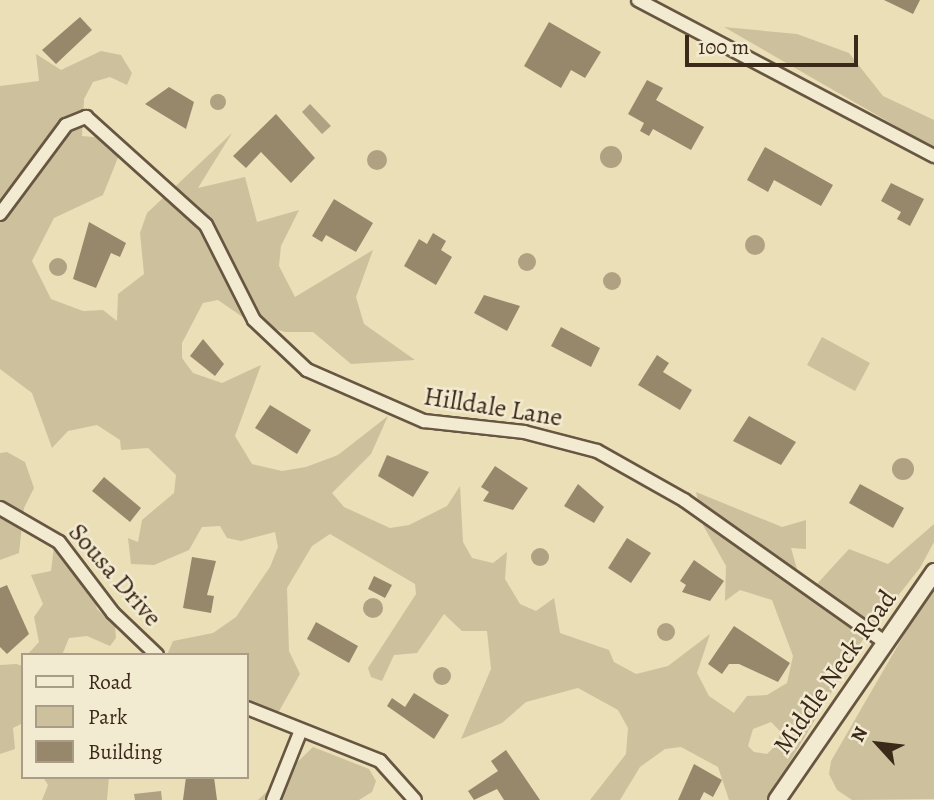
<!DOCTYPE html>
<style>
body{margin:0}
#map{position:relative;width:934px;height:800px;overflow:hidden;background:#ebdfb8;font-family:Alegreya,serif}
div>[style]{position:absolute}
.green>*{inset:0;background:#cdc09d}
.water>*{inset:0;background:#afa182}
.round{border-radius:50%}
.building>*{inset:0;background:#97886c}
.roads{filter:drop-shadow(2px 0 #675641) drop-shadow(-2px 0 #675641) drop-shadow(0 2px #675641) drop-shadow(0 -2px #675641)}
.minor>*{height:12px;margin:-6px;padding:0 6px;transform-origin:6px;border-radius:6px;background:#f2ead1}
.secondary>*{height:16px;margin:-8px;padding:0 8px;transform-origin:8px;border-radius:8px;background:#f2ead1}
span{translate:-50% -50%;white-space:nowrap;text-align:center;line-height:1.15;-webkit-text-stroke:5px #f2ead1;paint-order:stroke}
.street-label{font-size:26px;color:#3b2919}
.legend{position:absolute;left:21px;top:653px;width:228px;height:126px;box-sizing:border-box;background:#f2ead1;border:2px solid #a99d87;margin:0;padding:9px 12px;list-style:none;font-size:21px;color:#3b2919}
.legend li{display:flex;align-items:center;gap:14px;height:35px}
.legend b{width:35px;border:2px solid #a99d87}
.north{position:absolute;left:843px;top:709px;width:70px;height:70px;-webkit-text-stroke:5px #f2ead1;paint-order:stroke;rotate:297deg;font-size:19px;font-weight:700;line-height:28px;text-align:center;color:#3b2919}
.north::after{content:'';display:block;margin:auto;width:24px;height:32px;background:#3b2919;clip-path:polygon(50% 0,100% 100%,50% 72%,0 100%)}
.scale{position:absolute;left:685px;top:35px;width:173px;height:32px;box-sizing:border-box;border:4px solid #3b2919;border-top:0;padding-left:9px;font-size:21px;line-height:24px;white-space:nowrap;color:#3b2919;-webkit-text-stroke:5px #f2ead1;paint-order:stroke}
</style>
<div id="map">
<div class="green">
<div style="clip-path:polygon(724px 27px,797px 34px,849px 53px,883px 96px,934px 120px,934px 148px)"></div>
<div style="clip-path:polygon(evenodd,101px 51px,121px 55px,132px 73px,127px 85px,110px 77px,93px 82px,84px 99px,82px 136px,125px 140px,103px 195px,54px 218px,32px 261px,51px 299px,83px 311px,103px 310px,117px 321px,118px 294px,144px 274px,140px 233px,147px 213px,232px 133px,198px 188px,245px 177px,257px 222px,299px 210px,281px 246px,279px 266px,295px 297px,373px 250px,356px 297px,364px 324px,415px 360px,351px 364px,313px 332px,285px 332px,247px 320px,218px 300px,203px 303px,182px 343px,182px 358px,193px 373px,222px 383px,261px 365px,235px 436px,252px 464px,282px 471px,306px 467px,338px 455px,388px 416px,371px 454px,332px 493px,344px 507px,390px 528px,409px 525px,447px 506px,460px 486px,463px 542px,472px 558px,493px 563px,507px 552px,505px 579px,520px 604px,536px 611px,554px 598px,560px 633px,609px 650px,614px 662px,636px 674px,668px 666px,710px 634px,697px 673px,709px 696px,734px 713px,747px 696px,767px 695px,787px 683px,793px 656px,772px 600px,740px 590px,725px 601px,726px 566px,703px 525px,696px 492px,782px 527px,806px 520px,806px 549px,791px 548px,805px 597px,849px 549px,888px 564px,934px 524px,934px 542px,920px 568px,862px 641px,767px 800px,729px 800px,718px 767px,681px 747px,665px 749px,640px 767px,620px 800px,590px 800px,626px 754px,628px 728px,618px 710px,578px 688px,526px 702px,502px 723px,461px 739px,491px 669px,487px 631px,462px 631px,444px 614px,417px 653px,394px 655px,382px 681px,371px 677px,368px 668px,416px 594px,415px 584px,330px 534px,312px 546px,287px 588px,289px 651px,300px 674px,278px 713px,247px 702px,247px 655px,167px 655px,173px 641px,213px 633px,236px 617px,270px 567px,278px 547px,275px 532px,241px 541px,227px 538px,220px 526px,202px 527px,189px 550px,154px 565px,131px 564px,128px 538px,138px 542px,142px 520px,174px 493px,176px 475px,148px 448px,121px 450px,120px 440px,97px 425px,68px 431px,52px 448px,32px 393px,0 369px,0 86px,39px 81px,36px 54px,61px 70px,101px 51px,771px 722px,780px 731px,778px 743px,767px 754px,754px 752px,748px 746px,753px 729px,771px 722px)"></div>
<div style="clip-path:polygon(822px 337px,870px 363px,855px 391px,807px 365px)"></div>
<div style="clip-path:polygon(7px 452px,25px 462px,34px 488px,24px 508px,19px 553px,0 560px,0 453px)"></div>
<div style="clip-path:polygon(67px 545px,84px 565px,97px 609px,115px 626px,116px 638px,110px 646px,87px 636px,69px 638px,62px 655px,27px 655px,39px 642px,34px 617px,43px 604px,31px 575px,51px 571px,54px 546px)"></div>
<div style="clip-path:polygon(934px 583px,934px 799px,852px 800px,837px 790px,829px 774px,831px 761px)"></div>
<div style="clip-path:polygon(16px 664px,23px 666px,23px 723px,13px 728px,15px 749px,0 754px,0 665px)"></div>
<div style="clip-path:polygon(313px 747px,369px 769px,376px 781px,372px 792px,359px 800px,258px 800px)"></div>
<div style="clip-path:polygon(43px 777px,109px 777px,107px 800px,42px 800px,48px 785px)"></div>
</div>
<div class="water">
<div class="round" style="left:210px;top:94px;width:16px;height:16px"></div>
<div style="clip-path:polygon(310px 104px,331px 126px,322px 134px,302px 112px)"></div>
<div class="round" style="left:600px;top:146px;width:22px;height:22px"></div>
<div class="round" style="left:367px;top:150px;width:20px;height:20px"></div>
<div class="round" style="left:745px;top:235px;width:20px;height:20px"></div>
<div class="round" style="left:518px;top:253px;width:18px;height:18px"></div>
<div class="round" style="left:49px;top:258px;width:18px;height:18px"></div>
<div class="round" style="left:603px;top:272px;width:18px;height:18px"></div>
<div class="round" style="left:892px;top:458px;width:22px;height:22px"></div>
<div class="round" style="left:531px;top:548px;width:18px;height:18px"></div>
<div class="round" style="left:363px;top:598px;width:20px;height:20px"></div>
<div class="round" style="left:657px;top:623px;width:18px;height:18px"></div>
<div class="round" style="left:433px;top:667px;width:18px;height:18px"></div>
<div style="clip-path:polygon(161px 791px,162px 800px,135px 800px,134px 794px)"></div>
</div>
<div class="building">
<div style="clip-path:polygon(884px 0,920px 0,913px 14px)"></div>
<div style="clip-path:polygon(80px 17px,92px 30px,56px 64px,42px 50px)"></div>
<div style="clip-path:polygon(549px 22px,601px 52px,585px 78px,571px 70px,561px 88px,524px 66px)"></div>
<div style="clip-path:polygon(647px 80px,663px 88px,656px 100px,704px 127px,691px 150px,653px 129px,649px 136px,640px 131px,644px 123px,628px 114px)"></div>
<div style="clip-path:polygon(169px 87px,194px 102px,186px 129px,145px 104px)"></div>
<div style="clip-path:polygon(276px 114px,315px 158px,291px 183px,261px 152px,246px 168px,233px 156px)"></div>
<div style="clip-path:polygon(765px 147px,833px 185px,821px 206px,774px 180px,768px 192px,747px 180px)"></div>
<div style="clip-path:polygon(891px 183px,924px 199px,910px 226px,897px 219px,901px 212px,881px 201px)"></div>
<div style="clip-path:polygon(334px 199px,373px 223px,356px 252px,326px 235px,322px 242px,312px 236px)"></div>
<div style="clip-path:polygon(89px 222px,126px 243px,120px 257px,111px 253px,96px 288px,73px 279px)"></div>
<div style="clip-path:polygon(433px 233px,446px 241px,441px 250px,452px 257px,436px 285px,404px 266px,419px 239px,427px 244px)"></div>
<div style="clip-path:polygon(484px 295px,520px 306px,507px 331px,474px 313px)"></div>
<div style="clip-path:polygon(561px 327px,600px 348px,591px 367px,551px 346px)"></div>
<div style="clip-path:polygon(203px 339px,224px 364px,215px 376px,190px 356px)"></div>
<div style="clip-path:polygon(657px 355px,669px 363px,663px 372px,692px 390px,680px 410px,638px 385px)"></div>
<div style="clip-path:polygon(270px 405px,311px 430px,297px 454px,255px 428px)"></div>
<div style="clip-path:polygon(749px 416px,796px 442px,781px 465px,733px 441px)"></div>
<div style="clip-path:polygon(387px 455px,429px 472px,413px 497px,378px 476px)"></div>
<div style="clip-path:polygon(495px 466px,528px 488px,513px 510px,483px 501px,489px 492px,481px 487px)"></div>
<div style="clip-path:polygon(104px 477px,141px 508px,130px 522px,92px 491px)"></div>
<div style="clip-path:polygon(578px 484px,604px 507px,594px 523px,564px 506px)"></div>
<div style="clip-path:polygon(860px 484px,904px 508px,893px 528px,849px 503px)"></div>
<div style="clip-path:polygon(627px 538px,651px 553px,631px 583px,608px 568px)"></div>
<div style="clip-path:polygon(192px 557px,216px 561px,207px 595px,214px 596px,211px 613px,183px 608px)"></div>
<div style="clip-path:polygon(694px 560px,724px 581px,710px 601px,682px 592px,686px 585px,680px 581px)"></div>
<div style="clip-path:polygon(374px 576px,392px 585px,385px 598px,368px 589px)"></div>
<div style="clip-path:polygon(7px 585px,29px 634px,7px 654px,0 647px,0 588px)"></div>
<div style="clip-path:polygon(316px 622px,358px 646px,349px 663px,307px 639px)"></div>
<div style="clip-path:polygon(734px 626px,790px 663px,778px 682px,739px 664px,729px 664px,722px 674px,708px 664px)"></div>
<div style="clip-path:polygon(414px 693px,449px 715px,434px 739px,387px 706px,392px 698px,405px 707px)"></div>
<div style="clip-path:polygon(506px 750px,540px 800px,504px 800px,497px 789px,474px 800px,468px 791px,498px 771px,491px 761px)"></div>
<div style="clip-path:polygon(694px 764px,722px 780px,713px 797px,704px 792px,700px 800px,678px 800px)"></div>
<div style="clip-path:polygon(186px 777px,214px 777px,217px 800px,183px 800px)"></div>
</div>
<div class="roads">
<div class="minor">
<div style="left:638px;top:0;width:335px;rotate:27.8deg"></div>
<div style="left:0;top:214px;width:111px;rotate:-53.4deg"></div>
<div style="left:66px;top:125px;width:22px;rotate:-22deg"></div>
<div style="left:86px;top:117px;width:161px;rotate:42deg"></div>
<div style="left:206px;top:225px;width:106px;rotate:63.2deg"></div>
<div style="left:254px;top:320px;width:73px;rotate:43.3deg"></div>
<div style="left:307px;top:370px;width:128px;rotate:23.6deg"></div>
<div style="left:424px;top:421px;width:101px;rotate:6.3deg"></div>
<div style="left:524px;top:432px;width:75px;rotate:14.6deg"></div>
<div style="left:597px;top:451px;width:100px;rotate:29.4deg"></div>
<div style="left:684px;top:500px;width:247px;rotate:35.3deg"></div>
<div style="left:0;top:508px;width:68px;rotate:30deg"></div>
<div style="left:59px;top:542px;width:89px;rotate:52.7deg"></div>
<div style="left:113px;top:613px;width:61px;rotate:43.7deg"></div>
<div style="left:247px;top:708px;width:143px;rotate:21.7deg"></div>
<div style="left:380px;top:761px;width:52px;rotate:48.1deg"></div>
<div style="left:273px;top:800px;width:75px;rotate:-68.2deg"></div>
</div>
<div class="secondary">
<div style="left:777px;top:800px;width:277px;rotate:-55.4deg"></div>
</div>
</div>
<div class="street-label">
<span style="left:493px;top:407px;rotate:9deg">Hilldale Lane</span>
<span style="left:115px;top:575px;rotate:49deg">Sousa Drive</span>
<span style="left:835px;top:672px;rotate:-55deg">Middle Neck Road</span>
</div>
<ul class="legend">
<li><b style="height:9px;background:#f2ead1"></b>Road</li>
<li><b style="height:19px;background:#cdc09d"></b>Park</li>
<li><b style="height:19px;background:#97886c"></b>Building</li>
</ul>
<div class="north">N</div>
<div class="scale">100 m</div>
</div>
